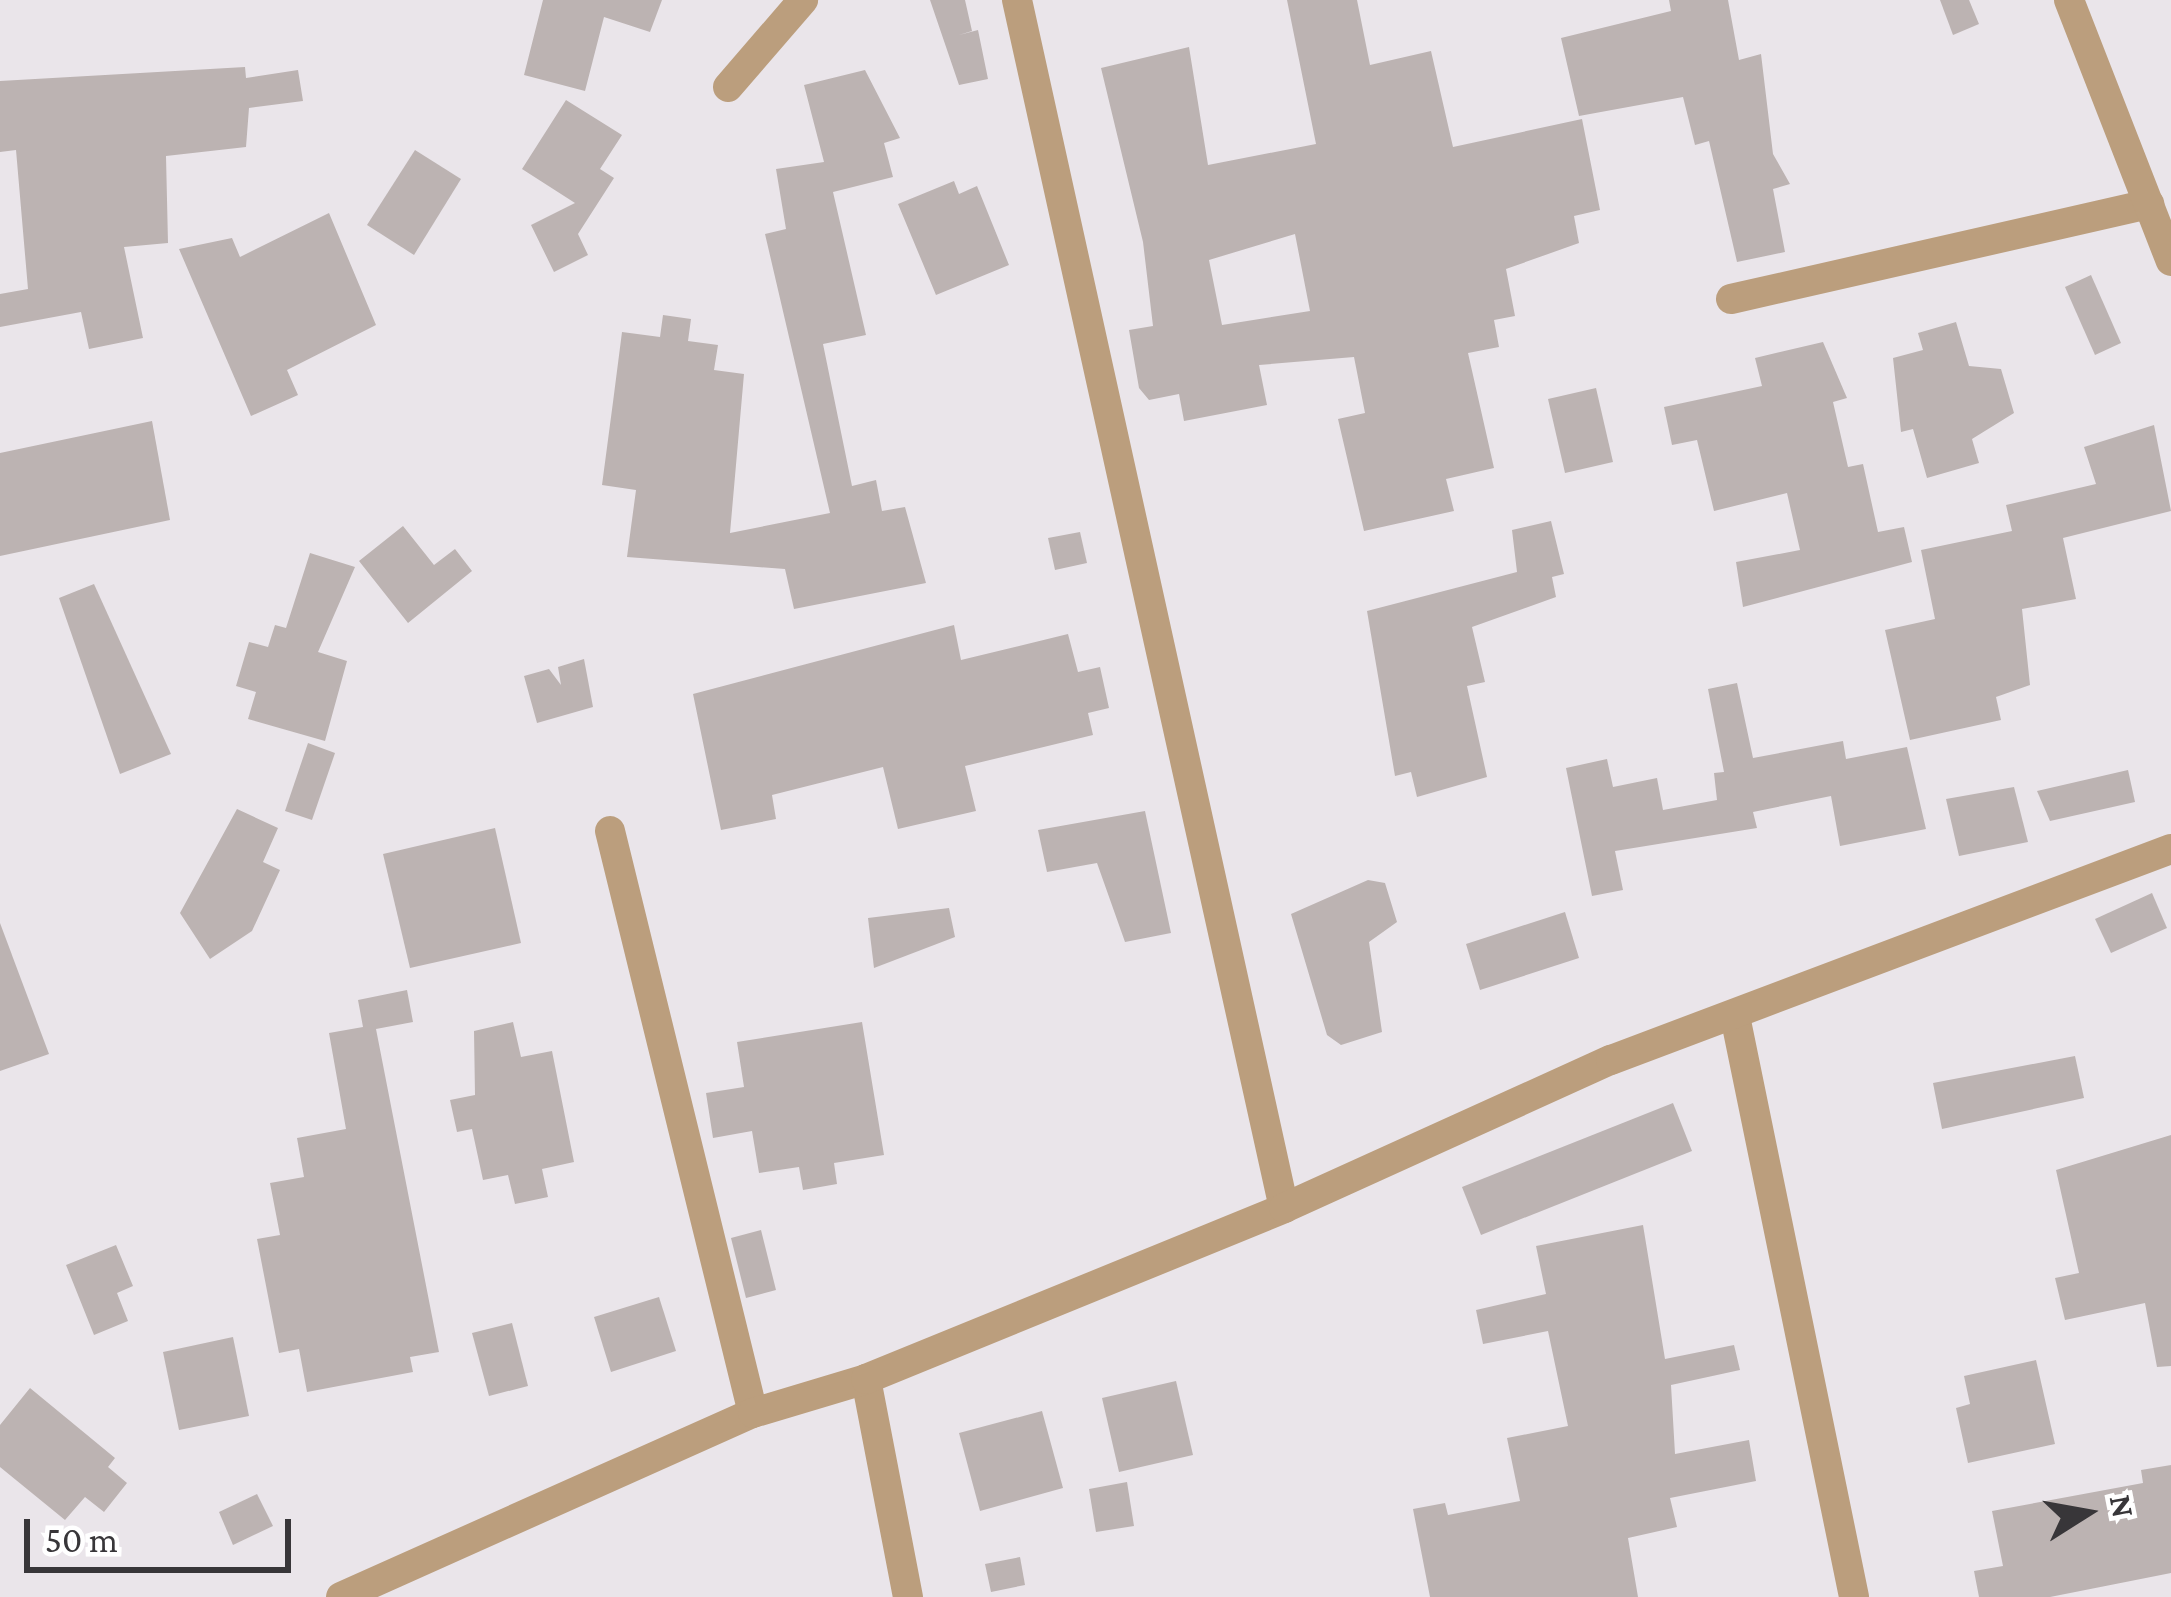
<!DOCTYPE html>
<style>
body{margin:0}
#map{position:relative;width:2171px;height:1597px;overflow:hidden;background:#eae5ea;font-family:"Crimson Pro",serif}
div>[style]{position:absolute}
.building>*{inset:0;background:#bcb3b2}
.minor>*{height:30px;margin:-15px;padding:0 15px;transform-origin:15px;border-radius:15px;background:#bb9e7d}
.tertiary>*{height:30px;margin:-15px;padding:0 15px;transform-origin:15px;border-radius:15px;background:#bb9e7d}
span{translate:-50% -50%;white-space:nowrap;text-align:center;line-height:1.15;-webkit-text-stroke:12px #fff;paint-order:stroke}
.north{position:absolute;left:2027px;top:1453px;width:120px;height:120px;-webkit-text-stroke:9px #fff;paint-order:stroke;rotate:79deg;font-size:33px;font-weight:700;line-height:48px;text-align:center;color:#383639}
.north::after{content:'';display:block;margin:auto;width:42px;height:54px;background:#383639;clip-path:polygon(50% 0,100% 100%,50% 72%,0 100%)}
.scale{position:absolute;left:24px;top:1519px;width:267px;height:54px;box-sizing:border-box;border:6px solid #383639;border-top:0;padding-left:15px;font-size:36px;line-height:42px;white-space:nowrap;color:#383639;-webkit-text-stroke:9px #fff;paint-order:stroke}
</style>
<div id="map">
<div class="building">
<div style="clip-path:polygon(543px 0,662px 0,650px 32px,604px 17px,585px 91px,524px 75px)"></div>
<div style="clip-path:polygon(930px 0,965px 0,972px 31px,959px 35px,978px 30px,988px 79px,959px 85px)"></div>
<div style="clip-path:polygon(evenodd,1287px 0,1357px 0,1370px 65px,1431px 51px,1453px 147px,1582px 119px,1600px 210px,1574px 216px,1579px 243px,1506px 269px,1515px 316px,1494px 320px,1499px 347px,1468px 353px,1494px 468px,1446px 479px,1454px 511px,1364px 531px,1338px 419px,1365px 413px,1354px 357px,1259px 365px,1267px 405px,1184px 421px,1179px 394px,1149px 400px,1139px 388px,1129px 330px,1153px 326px,1143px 242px,1101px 68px,1189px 47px,1208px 165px,1316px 144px,1287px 0,1295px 234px,1310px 311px,1222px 325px,1209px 260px,1295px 234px)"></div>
<div style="clip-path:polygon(1669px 0,1728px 0,1739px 60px,1761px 54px,1773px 154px,1790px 184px,1773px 189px,1785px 252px,1737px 262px,1709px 141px,1695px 145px,1683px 97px,1579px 116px,1561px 38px,1671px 11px)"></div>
<div style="clip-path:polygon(1940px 0,1969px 0,1979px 24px,1953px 35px)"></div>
<div style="clip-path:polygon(245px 67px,246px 78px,298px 70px,303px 101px,249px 108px,246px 147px,166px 156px,168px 243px,124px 247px,143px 338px,89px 349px,81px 312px,0 327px,0 294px,28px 289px,16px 150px,0 152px,0 81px)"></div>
<div style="clip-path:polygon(865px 70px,900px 138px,884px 143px,893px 177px,833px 192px,866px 335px,823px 344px,852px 486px,876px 480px,882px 511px,905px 507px,926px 583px,794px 609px,785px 569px,627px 557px,636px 490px,602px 485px,613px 402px,622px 332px,660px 337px,663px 315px,691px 319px,688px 341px,718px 345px,714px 370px,744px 374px,730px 533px,830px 513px,765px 234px,786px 229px,776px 169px,824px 162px,804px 85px)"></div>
<div style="clip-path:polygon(566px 100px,622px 135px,600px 169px,614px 178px,578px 234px,588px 255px,554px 272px,531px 225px,575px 203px,522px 169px)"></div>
<div style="clip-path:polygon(415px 150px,461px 179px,414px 255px,367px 225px)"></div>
<div style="clip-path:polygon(954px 181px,959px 194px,977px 186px,1009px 265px,936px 295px,898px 204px)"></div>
<div style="clip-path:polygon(329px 213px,376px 325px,287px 370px,298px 395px,251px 416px,179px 249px,232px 238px,240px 257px)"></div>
<div style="clip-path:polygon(2091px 275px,2121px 343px,2095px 355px,2065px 287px)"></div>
<div style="clip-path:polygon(1956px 322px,1969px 366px,2001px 369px,2014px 413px,1972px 439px,1979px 463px,1927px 478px,1913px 429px,1901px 432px,1893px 358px,1923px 350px,1918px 333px)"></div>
<div style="clip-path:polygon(1823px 342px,1847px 398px,1833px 402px,1848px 467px,1863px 464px,1878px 532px,1904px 527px,1912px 562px,1743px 607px,1736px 562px,1800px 550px,1787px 493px,1714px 511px,1697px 440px,1672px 445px,1664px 407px,1762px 386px,1755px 358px)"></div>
<div style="clip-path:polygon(1596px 388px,1613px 462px,1565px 473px,1548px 399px)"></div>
<div style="clip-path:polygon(152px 421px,170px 520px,0 556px,0 453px)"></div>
<div style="clip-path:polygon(2154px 425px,2171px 511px,2063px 538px,2076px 599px,2022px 609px,2030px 685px,1996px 697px,2001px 720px,1910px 740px,1885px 630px,1935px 619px,1921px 550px,2012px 531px,2006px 505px,2096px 484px,2084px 447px)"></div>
<div style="clip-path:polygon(1551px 521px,1564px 574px,1552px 577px,1556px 597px,1472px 627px,1485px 682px,1467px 686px,1487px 777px,1417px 797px,1411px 772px,1395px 776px,1367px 611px,1517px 572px,1512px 530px)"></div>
<div style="clip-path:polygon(403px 526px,434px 565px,455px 549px,472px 571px,408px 623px,359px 561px)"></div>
<div style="clip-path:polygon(1080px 532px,1087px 563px,1055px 570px,1048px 538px)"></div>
<div style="clip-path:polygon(310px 553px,355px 567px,318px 652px,347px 661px,325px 741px,248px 719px,256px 692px,236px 686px,249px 642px,268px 647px,275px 625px,286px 628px)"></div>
<div style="clip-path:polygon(94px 584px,171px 754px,120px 774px,59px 598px)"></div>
<div style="clip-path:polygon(954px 625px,961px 660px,1068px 634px,1078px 672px,1100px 667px,1109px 708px,1088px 713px,1093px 735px,965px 766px,976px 811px,898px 829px,883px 767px,772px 795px,776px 819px,721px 830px,693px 694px)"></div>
<div style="clip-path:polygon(584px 659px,593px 707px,537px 723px,524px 676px,549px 669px,561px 685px,558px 667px)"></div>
<div style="clip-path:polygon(1737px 683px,1753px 758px,1843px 741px,1846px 759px,1907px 747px,1926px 829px,1840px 846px,1831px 796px,1753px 812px,1757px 828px,1615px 851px,1623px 890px,1592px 896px,1566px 768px,1607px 759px,1613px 787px,1657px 778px,1663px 810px,1717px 800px,1714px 773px,1724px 772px,1708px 689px)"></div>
<div style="clip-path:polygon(308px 743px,335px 753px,312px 820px,285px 811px)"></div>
<div style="clip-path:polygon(2128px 770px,2135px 802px,2050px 821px,2037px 791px)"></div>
<div style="clip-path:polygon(2014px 787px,2028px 842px,1959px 856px,1946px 799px)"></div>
<div style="clip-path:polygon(237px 809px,278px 828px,263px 862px,280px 870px,252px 931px,210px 959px,180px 913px)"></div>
<div style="clip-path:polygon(1145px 811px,1171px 933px,1125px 942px,1097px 863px,1047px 872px,1038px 830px)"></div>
<div style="clip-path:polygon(495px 828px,521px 943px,410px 968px,383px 854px)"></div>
<div style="clip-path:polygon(1368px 880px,1385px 883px,1397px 922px,1369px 942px,1382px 1032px,1341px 1045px,1327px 1035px,1291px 914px)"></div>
<div style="clip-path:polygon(2152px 893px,2167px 928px,2111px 953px,2095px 919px)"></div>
<div style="clip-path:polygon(949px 908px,955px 937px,874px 968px,868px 918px)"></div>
<div style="clip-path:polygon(1565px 912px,1579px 958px,1480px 990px,1466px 944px)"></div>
<div style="clip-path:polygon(0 923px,49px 1054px,0 1071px)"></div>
<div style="clip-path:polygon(407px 990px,413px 1022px,376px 1029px,439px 1352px,410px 1357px,413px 1372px,307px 1392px,299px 1349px,279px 1353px,257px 1239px,280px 1235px,270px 1183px,304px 1177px,297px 1138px,346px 1129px,329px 1033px,363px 1027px,358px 1000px)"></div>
<div style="clip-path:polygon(513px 1022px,521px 1057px,552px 1051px,574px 1162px,542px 1169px,548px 1197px,515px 1204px,508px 1175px,483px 1180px,472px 1129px,457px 1132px,450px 1100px,475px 1095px,474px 1031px)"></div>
<div style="clip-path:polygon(862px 1022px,884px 1155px,834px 1163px,837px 1184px,803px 1190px,799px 1167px,759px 1173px,752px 1131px,713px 1138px,706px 1093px,744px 1087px,737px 1042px)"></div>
<div style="clip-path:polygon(2075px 1056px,2084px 1098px,1942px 1129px,1933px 1083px)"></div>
<div style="clip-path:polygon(1673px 1103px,1692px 1151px,1481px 1235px,1462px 1187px)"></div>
<div style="clip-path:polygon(2171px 1135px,2171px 1366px,2157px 1367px,2145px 1303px,2065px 1320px,2055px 1278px,2079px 1273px,2056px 1170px)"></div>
<div style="clip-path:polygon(1643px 1225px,1665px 1359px,1734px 1345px,1740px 1370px,1671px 1385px,1675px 1454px,1749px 1440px,1756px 1481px,1670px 1498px,1677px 1527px,1628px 1538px,1638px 1597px,1430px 1597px,1413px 1509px,1445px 1503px,1448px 1515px,1520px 1501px,1507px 1438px,1568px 1426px,1548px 1331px,1483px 1344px,1476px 1310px,1546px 1294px,1536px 1246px)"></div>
<div style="clip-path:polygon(761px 1230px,776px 1290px,746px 1298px,731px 1238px)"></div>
<div style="clip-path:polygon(116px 1245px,133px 1286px,117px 1293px,128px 1321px,94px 1335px,66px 1265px)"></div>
<div style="clip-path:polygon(659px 1297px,676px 1351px,611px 1372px,594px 1317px)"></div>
<div style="clip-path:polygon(512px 1323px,528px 1386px,489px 1396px,472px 1333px)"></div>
<div style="clip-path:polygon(233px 1337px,249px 1416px,179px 1430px,163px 1352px)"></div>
<div style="clip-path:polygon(2036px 1360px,2055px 1444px,1968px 1463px,1956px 1408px,1970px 1404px,1964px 1376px)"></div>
<div style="clip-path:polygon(1176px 1381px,1193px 1455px,1119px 1472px,1102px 1398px)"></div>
<div style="clip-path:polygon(30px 1388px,115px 1458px,108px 1467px,127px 1483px,104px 1512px,85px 1497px,65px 1520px,0 1467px,0 1425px)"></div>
<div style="clip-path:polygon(1042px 1411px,1063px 1488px,980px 1511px,959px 1433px)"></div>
<div style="clip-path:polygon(2171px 1465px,2171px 1573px,2050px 1597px,1979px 1597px,1974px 1571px,2003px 1566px,1992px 1511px,2143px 1483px,2141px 1470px)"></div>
<div style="clip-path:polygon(1127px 1482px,1134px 1526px,1096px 1532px,1089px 1489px)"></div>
<div style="clip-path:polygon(257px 1494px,273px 1526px,233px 1545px,219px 1512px)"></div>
<div style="clip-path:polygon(1020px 1557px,1025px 1585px,991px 1592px,985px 1564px)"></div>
</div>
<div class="minor">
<div style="left:1017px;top:0;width:1237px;rotate:77.54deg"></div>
<div style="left:728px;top:87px;width:115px;rotate:-49.2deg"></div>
<div style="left:1731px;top:299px;width:429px;rotate:-12.8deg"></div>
<div style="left:610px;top:831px;width:599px;rotate:76.2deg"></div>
<div style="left:1735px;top:1016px;width:593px;rotate:78.42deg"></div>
<div style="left:866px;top:1379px;width:222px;rotate:79.1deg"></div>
</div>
<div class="tertiary">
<div style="left:2069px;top:0;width:280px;rotate:68.7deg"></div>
<div style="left:341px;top:1597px;width:451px;rotate:-24.1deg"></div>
<div style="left:753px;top:1413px;width:118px;rotate:-16.7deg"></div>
<div style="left:866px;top:1379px;width:452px;rotate:-22.2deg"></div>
<div style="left:1284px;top:1208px;width:359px;rotate:-24.4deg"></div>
<div style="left:1611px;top:1060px;width:598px;rotate:-20.65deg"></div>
</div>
<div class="north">N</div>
<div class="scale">50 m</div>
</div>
